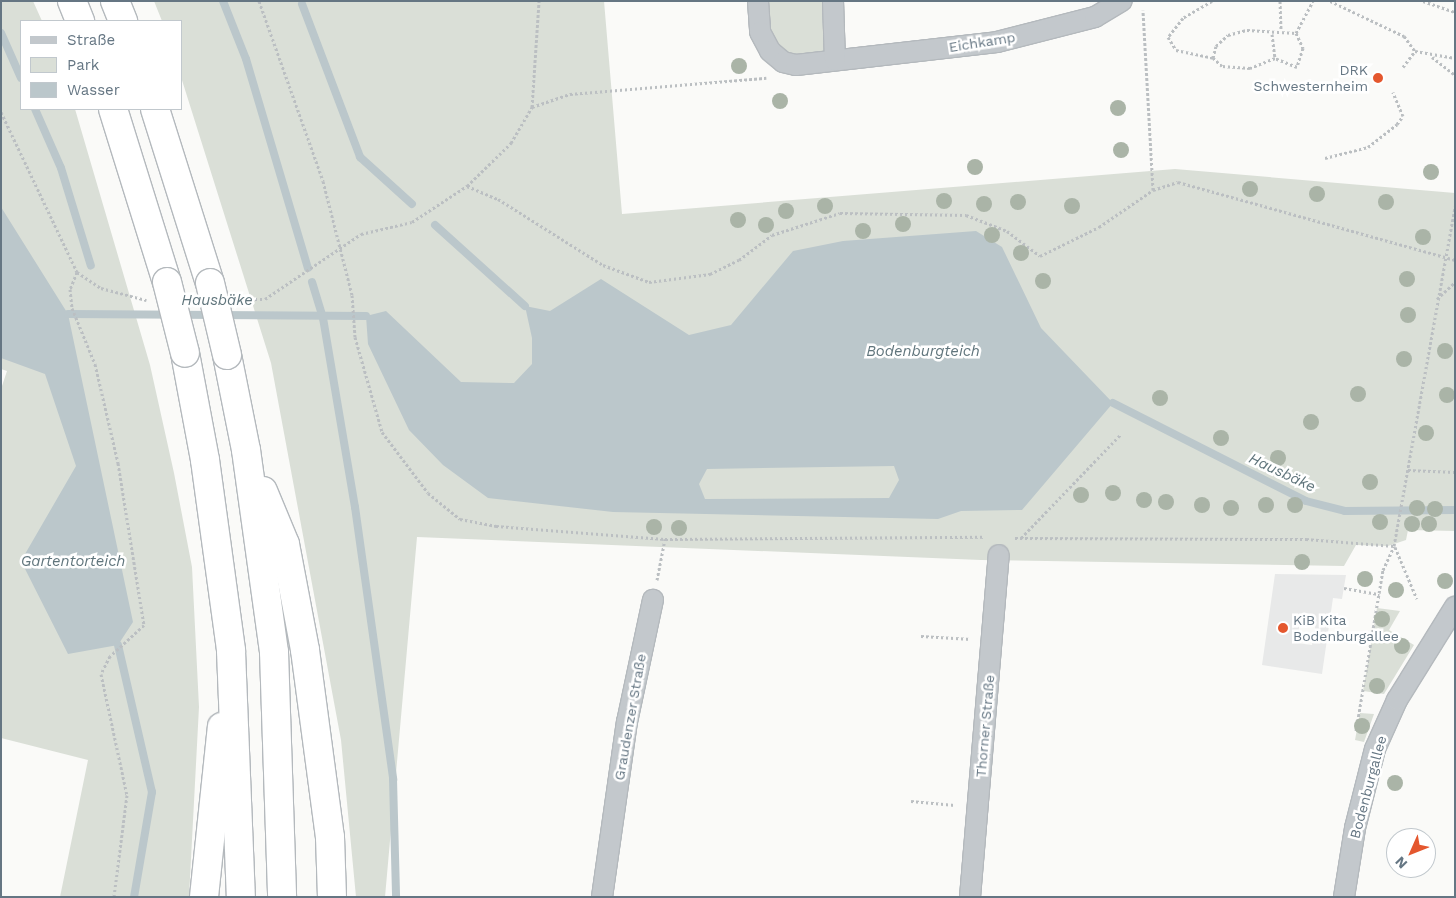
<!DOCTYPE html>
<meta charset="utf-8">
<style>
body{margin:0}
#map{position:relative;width:1456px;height:898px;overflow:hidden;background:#fafaf8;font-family:"Work Sans",sans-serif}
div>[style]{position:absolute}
.built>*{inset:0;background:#e8e9e9}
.green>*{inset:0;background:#dadfd7}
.water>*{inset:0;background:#bbc7cb}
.stream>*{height:8px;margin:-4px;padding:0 4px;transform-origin:4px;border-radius:4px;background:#bbc7cb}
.path>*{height:3px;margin-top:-1.5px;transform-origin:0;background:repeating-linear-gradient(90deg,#bbbfc2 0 2.5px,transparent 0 5px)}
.roads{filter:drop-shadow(1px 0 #b4b9bd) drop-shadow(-1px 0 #b4b9bd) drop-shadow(0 1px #b4b9bd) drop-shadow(0 -1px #b4b9bd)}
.minor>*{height:20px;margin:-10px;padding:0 10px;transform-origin:10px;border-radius:10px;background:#c3c8cc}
.motorway>*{height:28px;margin:-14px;padding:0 14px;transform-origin:14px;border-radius:14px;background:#fff}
.bridges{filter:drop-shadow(1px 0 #b4b9bd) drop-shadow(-1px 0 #b4b9bd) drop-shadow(0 1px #b4b9bd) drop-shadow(0 -1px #b4b9bd)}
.motorway-bridge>*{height:28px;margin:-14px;padding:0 14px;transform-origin:14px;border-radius:14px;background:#fff}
.trees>*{width:16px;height:16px;margin:-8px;border-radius:50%;background:#aab4a7}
.dots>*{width:14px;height:14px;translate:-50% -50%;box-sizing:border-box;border:2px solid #fff;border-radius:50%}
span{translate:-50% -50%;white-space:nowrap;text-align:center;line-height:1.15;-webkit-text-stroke:5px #fff;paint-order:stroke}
.street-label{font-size:14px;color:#657683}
.poi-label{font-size:14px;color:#657683}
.right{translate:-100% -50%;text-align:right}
.left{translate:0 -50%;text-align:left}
.water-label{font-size:15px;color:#60757c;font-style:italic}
.frame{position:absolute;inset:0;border:2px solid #657683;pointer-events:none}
.legend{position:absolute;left:20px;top:20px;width:162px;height:90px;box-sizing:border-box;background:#fff;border:1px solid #c1c8cd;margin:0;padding:6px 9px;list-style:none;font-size:15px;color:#657683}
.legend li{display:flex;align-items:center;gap:10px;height:25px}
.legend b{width:25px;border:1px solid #c1c8cd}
.north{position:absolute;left:1386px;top:828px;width:50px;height:50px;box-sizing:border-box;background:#fff;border:1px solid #c1c8cd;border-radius:50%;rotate:226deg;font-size:14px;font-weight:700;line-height:20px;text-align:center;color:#657683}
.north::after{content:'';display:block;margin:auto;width:18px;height:22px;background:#e4572e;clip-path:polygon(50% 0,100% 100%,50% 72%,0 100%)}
</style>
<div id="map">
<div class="built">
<div style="clip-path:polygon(evenodd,1275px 574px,1346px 575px,1342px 599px,1333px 598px,1322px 674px,1262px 665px,1275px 574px,1300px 620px,1316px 622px,1312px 645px,1297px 643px,1300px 620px)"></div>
</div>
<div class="green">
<div style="clip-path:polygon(1px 1px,33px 1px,42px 21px,21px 21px,21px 109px,75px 109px,150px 365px,174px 473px,192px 567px,199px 707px,189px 897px,60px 897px,88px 760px,1px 738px,1px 389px,7px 371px,1px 369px)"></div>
<div style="clip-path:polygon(154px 1px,604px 1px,622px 214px,1175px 169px,1455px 193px,1455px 531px,1408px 530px,1406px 540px,1388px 546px,1356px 545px,1344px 566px,981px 560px,417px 537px,385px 897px,356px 897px,341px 740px,271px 363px,181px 77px,181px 21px,162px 21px)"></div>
<div style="clip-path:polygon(758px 1px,833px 1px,835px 60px,783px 62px)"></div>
<div style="clip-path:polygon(1377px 608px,1400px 611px,1389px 630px,1414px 645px,1384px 694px,1363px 691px)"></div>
<div style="clip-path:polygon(1360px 713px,1374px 714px,1364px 742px,1355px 740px)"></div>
</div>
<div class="water">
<div style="clip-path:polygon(1px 207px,68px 314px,133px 622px,118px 645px,68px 654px,21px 561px,76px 466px,45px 374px,1px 358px)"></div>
<div style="clip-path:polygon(evenodd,976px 231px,1002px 247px,1041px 328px,1113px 403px,1022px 510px,961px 511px,938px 519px,613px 512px,488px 498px,443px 465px,409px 430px,368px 344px,366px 316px,386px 311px,461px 382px,514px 383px,532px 364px,532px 338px,525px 306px,550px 311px,601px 279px,689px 335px,731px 325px,793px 251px,843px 241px,976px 231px,894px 466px,899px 480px,889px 498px,705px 499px,699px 484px,707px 469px,894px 466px)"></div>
</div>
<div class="stream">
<div style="left:223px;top:1px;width:62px;rotate:68.4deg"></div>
<div style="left:246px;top:59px;width:218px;rotate:73.5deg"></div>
<div style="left:302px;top:4px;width:164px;rotate:69.2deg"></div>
<div style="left:360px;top:157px;width:70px;rotate:42.1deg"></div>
<div style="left:1px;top:33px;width:49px;rotate:66deg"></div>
<div style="left:35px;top:109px;width:64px;rotate:66.2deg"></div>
<div style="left:61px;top:168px;width:102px;rotate:73deg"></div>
<div style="left:435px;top:225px;width:121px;rotate:42deg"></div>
<div style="left:312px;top:282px;width:38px;rotate:73deg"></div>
<div style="left:323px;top:318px;width:192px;rotate:80.4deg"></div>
<div style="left:355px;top:507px;width:275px;rotate:82deg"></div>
<div style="left:393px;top:779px;width:118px;rotate:88.5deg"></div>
<div style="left:68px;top:314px;width:298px;rotate:0.4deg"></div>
<div style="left:1113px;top:403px;width:216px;rotate:26.9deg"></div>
<div style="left:1306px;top:501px;width:40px;rotate:14.4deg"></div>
<div style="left:1345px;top:511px;width:110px;rotate:-0.5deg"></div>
<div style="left:118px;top:645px;width:151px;rotate:77deg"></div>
<div style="left:152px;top:792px;width:107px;rotate:99.7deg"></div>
</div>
<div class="path">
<div style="left:259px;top:1px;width:191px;rotate:70.4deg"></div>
<div style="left:323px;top:181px;width:118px;rotate:75.7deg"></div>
<div style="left:352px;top:295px;width:42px;rotate:85.9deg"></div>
<div style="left:355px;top:337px;width:99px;rotate:74.1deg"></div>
<div style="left:382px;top:432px;width:76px;rotate:53deg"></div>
<div style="left:428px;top:493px;width:41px;rotate:39.1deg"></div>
<div style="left:460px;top:519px;width:37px;rotate:11deg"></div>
<div style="left:496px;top:526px;width:169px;rotate:4.4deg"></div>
<div style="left:665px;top:539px;width:319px;rotate:-0.4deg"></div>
<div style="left:1212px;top:1px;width:34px;rotate:150deg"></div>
<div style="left:1183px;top:18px;width:24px;rotate:128deg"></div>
<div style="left:1168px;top:37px;width:15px;rotate:58deg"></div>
<div style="left:1176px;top:50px;width:38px;rotate:12deg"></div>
<div style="left:1280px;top:1px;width:29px;rotate:88deg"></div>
<div style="left:1330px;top:1px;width:82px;rotate:25.3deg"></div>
<div style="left:1404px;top:36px;width:19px;rotate:54deg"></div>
<div style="left:1415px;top:51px;width:41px;rotate:9.9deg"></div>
<div style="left:1423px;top:1px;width:34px;rotate:19deg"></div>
<div style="left:1247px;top:30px;width:49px;rotate:3.5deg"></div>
<div style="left:1296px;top:33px;width:17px;rotate:65deg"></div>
<div style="left:1303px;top:48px;width:20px;rotate:108deg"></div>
<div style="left:1297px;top:67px;width:24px;rotate:-158deg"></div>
<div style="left:1275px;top:58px;width:27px;rotate:158deg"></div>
<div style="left:1250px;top:68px;width:28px;rotate:-176deg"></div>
<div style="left:1222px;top:66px;width:12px;rotate:-138deg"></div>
<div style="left:1213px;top:58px;width:12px;rotate:-76deg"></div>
<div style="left:1216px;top:46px;width:16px;rotate:-43deg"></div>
<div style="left:1228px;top:35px;width:20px;rotate:-15deg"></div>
<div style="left:1296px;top:33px;width:36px;rotate:-62deg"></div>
<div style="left:1272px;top:34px;width:24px;rotate:83deg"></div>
<div style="left:1432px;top:57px;width:29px;rotate:38deg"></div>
<div style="left:1403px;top:67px;width:20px;rotate:-53deg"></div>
<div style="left:532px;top:107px;width:40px;rotate:-18.9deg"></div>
<div style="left:570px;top:94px;width:197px;rotate:-4.7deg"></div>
<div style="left:1px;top:112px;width:177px;rotate:64.6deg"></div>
<div style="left:77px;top:272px;width:29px;rotate:34deg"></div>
<div style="left:101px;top:288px;width:47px;rotate:14.9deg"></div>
<div style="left:1325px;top:158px;width:44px;rotate:-14.3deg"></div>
<div style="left:1368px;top:147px;width:37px;rotate:-38deg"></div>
<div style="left:1397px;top:124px;width:10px;rotate:-53deg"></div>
<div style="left:1403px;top:116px;width:26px;rotate:-113deg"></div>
<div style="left:467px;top:186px;width:34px;rotate:23deg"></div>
<div style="left:498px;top:199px;width:124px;rotate:32.2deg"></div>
<div style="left:603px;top:265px;width:49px;rotate:20.3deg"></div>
<div style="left:649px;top:282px;width:62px;rotate:-7.5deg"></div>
<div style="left:710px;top:274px;width:32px;rotate:-26deg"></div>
<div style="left:739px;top:260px;width:41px;rotate:-37.1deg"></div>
<div style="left:772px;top:235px;width:71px;rotate:-17.9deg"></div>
<div style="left:840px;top:213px;width:126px;rotate:0.9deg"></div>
<div style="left:966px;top:215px;width:44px;rotate:21.3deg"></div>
<div style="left:1007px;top:231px;width:41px;rotate:37.1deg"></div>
<div style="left:1040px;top:256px;width:66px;rotate:-26.2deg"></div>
<div style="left:1099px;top:227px;width:65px;rotate:-34.4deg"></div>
<div style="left:1153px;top:190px;width:180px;rotate:-93.2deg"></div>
<div style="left:1153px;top:190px;width:26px;rotate:-18deg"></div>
<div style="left:1178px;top:182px;width:288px;rotate:15.7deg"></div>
<div style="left:77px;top:272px;width:18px;rotate:112deg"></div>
<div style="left:70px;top:289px;width:19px;rotate:84deg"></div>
<div style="left:72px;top:308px;width:61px;rotate:67.7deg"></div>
<div style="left:95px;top:364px;width:102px;rotate:76.9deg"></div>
<div style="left:118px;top:463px;width:164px;rotate:80.9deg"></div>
<div style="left:144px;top:625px;width:46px;rotate:137.6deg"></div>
<div style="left:110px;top:656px;width:20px;rotate:117deg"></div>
<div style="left:101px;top:674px;width:124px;rotate:77.9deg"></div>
<div style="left:127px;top:795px;width:103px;rotate:97.3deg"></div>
<div style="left:240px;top:299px;width:25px"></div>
<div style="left:265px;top:299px;width:116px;rotate:-34.1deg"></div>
<div style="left:361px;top:234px;width:52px;rotate:-13.2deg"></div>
<div style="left:412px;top:222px;width:66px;rotate:-33.2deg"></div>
<div style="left:467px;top:186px;width:62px;rotate:-44.3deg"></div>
<div style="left:511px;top:143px;width:42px;rotate:-59.7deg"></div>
<div style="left:532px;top:107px;width:106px;rotate:-86.2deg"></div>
<div style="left:1437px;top:299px;width:25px;rotate:-43deg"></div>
<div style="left:1408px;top:470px;width:47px;rotate:2.4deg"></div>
<div style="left:1015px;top:538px;width:291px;rotate:0.2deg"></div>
<div style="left:1306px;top:539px;width:88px;rotate:4.5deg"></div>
<div style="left:1394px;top:546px;width:345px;rotate:-79.8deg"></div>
<div style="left:1021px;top:538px;width:144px;rotate:-46.1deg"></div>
<div style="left:1395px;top:547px;width:56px;rotate:67.1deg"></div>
<div style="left:657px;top:580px;width:42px;rotate:-79deg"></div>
<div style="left:1344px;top:588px;width:36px;rotate:10deg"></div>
<div style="left:921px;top:636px;width:50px;rotate:3.4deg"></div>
<div style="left:1356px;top:731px;width:163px;rotate:-80.5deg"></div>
<div style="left:1383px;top:570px;width:26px;rotate:-65deg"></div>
<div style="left:911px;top:801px;width:44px;rotate:5.2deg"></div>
</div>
<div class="roads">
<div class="minor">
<div style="left:758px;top:1px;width:31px;rotate:86deg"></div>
<div style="left:760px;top:32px;width:21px;rotate:62deg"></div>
<div style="left:770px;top:51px;width:17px;rotate:40deg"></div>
<div style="left:783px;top:62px;width:13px;rotate:13deg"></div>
<div style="left:796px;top:65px;width:202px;rotate:-6.5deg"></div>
<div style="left:997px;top:42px;width:101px;rotate:-14.3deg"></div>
<div style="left:1095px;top:17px;width:31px;rotate:-31deg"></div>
<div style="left:833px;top:1px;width:59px;rotate:88.1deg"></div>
<div style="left:602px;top:897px;width:177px;rotate:-81.9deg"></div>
<div style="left:627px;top:722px;width:125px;rotate:-78deg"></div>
<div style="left:970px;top:897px;width:343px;rotate:-85.2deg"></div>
<div style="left:1344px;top:897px;width:70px;rotate:-80.9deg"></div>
<div style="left:1355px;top:828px;width:81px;rotate:-75.8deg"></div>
<div style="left:1375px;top:749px;width:54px;rotate:-65.8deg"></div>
<div style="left:1397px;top:700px;width:110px;rotate:-58.1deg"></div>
</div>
<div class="motorway">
<div style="left:72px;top:1px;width:22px;rotate:68deg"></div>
<div style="left:115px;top:1px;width:22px;rotate:68deg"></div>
<div style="left:113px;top:109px;width:181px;rotate:72.7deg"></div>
<div style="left:155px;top:109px;width:182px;rotate:72.5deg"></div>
<div style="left:185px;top:353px;width:109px;rotate:79.4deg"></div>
<div style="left:205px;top:460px;width:193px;rotate:82.2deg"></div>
<div style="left:231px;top:651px;width:246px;rotate:87.7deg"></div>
<div style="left:227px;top:355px;width:97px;rotate:78.7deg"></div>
<div style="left:246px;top:450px;width:204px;rotate:82.1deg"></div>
<div style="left:274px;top:652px;width:245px;rotate:88.1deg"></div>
<div style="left:263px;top:491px;width:57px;rotate:67.5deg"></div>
<div style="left:285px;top:544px;width:108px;rotate:79.3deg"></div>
<div style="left:305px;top:650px;width:189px;rotate:82.4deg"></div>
<div style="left:330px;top:837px;width:60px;rotate:88.1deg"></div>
<div style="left:204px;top:897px;width:171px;rotate:-84deg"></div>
</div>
</div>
<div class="bridges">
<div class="motorway-bridge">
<div style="left:167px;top:282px;width:73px;rotate:75.8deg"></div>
<div style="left:210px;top:283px;width:74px;rotate:76.7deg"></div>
</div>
</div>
<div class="trees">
<div style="left:739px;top:66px"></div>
<div style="left:780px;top:101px"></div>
<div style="left:1118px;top:108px"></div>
<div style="left:1121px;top:150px"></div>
<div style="left:975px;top:167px"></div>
<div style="left:1431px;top:172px"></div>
<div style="left:1250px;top:189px"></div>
<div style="left:1317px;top:194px"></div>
<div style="left:944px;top:201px"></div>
<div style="left:1018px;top:202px"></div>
<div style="left:1386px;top:202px"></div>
<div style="left:984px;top:204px"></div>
<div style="left:825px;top:206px"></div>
<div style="left:1072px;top:206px"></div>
<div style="left:786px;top:211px"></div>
<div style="left:738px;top:220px"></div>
<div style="left:903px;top:224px"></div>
<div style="left:766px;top:225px"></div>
<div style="left:863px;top:231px"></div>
<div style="left:992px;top:235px"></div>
<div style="left:1423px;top:237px"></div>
<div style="left:1021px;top:253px"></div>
<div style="left:1407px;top:279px"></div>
<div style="left:1043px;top:281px"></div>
<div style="left:1408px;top:315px"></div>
<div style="left:1445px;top:351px"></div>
<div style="left:1404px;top:359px"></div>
<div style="left:1358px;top:394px"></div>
<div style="left:1447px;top:395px"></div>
<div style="left:1160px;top:398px"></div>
<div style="left:1311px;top:422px"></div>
<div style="left:1426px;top:433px"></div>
<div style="left:1221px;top:438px"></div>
<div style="left:1278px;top:458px"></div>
<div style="left:1370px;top:482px"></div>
<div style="left:1113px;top:493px"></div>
<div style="left:1081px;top:495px"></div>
<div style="left:1144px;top:500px"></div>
<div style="left:1166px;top:502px"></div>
<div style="left:1202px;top:505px"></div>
<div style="left:1266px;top:505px"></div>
<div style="left:1295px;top:505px"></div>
<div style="left:1231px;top:508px"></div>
<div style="left:1417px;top:508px"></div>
<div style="left:1435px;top:509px"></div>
<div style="left:1380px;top:522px"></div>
<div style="left:1412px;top:524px"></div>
<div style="left:1429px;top:524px"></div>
<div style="left:654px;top:527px"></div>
<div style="left:679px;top:528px"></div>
<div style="left:1302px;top:562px"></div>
<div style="left:1365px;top:579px"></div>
<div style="left:1445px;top:581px"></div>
<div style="left:1396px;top:590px"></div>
<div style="left:1382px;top:619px"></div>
<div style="left:1402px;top:646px"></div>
<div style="left:1377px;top:686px"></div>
<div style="left:1362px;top:726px"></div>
<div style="left:1395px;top:783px"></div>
</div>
<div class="dots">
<div style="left:1378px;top:78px;background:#e4572e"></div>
<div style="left:1283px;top:628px;background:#e4572e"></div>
</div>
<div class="street-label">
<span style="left:982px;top:42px;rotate:-9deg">Eichkamp</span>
<span style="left:630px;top:717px;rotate:-80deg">Graudenzer Straße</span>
<span style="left:985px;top:726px;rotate:-85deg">Thorner Straße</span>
<span style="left:1368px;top:787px;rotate:-75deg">Bodenburgallee</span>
</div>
<div class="poi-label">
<span class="right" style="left:1368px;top:78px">DRK<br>Schwesternheim</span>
<span class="left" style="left:1293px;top:628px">KiB Kita<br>Bodenburgallee</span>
</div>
<div class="water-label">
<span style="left:217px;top:301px">Hausbäke</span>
<span style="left:923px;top:352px">Bodenburgteich</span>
<span style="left:1282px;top:473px;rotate:25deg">Hausbäke</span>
<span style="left:73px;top:562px">Gartentorteich</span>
</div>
<div class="frame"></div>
<ul class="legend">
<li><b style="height:6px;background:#c3c8cc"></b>Straße</li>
<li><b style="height:14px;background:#dadfd7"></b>Park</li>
<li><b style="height:14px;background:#bbc7cb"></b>Wasser</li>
</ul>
<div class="north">N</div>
</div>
